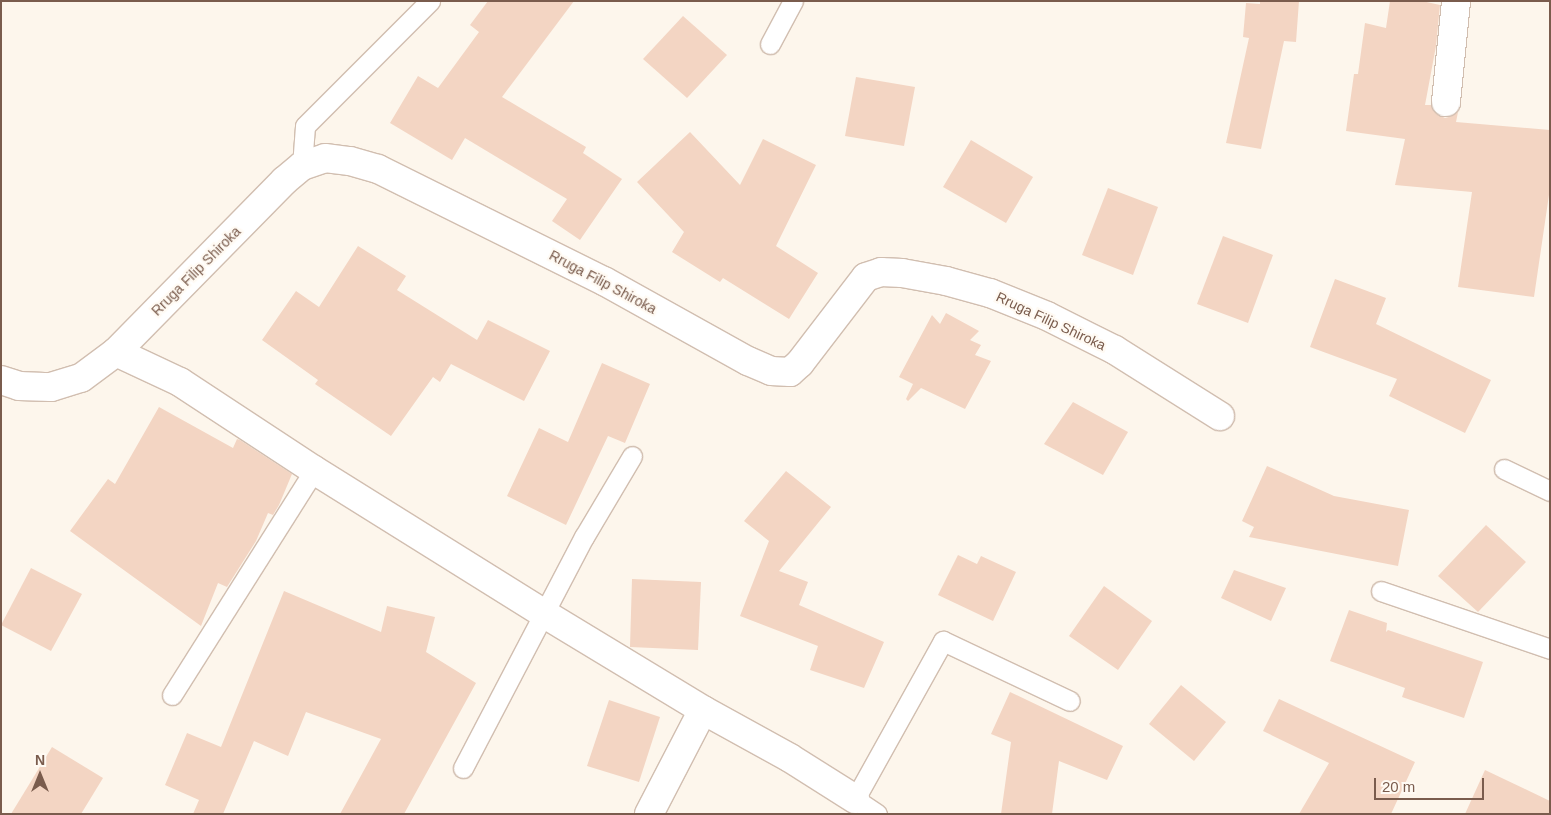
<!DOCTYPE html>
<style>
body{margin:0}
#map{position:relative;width:1551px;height:815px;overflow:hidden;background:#fdf6ec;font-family:Helvetica,sans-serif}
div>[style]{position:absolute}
.building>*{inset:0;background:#f3d5c3}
.roads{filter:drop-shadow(1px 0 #d1beb0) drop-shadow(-1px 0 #d1beb0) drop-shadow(0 1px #d1beb0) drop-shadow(0 -1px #d1beb0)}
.lane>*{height:19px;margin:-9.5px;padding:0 9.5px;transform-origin:9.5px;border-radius:9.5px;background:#fff}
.street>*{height:28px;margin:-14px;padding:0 14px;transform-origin:14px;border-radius:14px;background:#fff}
span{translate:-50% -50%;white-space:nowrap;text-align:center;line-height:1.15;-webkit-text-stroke:4.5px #fffaf3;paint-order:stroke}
.street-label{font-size:14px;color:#7a5c4d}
.frame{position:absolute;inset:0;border:2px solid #7a5c4d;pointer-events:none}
.north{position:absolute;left:15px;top:750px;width:50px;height:50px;-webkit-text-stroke:4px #fffaf3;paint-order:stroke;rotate:0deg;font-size:14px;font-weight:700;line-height:20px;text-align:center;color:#7a5c4d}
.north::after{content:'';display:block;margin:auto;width:18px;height:22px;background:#7a5c4d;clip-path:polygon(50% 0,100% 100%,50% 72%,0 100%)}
.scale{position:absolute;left:1374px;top:778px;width:110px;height:22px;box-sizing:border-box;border:2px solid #7a5c4d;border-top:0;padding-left:6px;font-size:15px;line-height:18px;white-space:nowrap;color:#7a5c4d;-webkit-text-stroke:4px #fffaf3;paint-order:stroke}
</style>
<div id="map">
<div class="building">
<div style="clip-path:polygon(488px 1px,574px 1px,502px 97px,586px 147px,583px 153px,622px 179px,580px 240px,552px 221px,567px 199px,465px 138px,452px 160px,390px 123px,418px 76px,438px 88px,479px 32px,470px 25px)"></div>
<div style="clip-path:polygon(1260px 1px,1299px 1px,1296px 42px,1284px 41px,1261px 149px,1226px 143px,1249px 38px,1243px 37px,1246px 3px,1260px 4px)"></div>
<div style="clip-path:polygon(1390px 1px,1422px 1px,1440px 5px,1436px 46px,1425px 105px,1431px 105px,1437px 114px,1445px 118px,1452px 116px,1458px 112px,1456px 122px,1550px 130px,1550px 188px,1534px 297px,1458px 287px,1472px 192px,1395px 185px,1405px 139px,1346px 131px,1354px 74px,1358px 74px,1365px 23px,1386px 28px)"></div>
<div style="clip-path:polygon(683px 16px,727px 55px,687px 98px,643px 59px)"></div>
<div style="clip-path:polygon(856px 77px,915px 87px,904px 146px,845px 136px)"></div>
<div style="clip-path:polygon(690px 132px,740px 185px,763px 139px,816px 165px,776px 246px,818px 273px,789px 319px,723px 278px,720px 282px,672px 252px,684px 232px,637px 182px)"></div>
<div style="clip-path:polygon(971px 140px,1033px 177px,1006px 223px,943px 187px)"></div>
<div style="clip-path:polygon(1108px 188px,1158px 207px,1133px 275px,1082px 255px)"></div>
<div style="clip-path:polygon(1223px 236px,1273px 255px,1248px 323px,1197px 304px)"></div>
<div style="clip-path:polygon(358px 246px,406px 276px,397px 290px,477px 340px,488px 320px,550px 351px,524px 401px,451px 364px,440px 382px,433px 377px,391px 436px,315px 384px,318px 380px,262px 340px,296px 291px,319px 307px)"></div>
<div style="clip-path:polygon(1335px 279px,1386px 298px,1376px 324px,1491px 380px,1465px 433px,1389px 396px,1397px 379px,1310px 347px)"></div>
<div style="clip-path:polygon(946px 313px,979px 331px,970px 340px,981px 345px,975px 355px,991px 361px,965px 409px,921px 388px,908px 401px,906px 399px,913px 384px,899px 377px,932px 315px,940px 324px)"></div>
<div style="clip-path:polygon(602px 363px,650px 384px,625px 443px,608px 436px,566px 525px,507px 496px,539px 428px,568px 442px)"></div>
<div style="clip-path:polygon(1073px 402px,1128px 432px,1103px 475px,1044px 444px)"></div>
<div style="clip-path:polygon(159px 407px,233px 448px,237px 439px,240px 440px,292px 474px,279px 505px,273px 515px,268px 513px,256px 541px,227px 587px,218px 583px,201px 626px,70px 531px,108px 479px,115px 484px)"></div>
<div style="clip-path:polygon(1267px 466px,1334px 496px,1409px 510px,1398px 566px,1249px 537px,1254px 527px,1242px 521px)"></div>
<div style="clip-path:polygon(786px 471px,831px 507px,779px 571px,808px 582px,799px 605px,884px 642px,864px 688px,810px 670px,818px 646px,740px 616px,769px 541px,744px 521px)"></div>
<div style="clip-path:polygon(1486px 525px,1526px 562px,1478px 612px,1438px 576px)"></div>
<div style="clip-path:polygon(958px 555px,977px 564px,981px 556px,1016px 572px,993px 621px,938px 595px)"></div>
<div style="clip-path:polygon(31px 568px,82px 594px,51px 651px,1px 625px)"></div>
<div style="clip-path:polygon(1234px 570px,1286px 588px,1271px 621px,1221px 598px)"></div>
<div style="clip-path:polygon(632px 579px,701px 582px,698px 650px,630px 647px)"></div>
<div style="clip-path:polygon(1104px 586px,1152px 621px,1118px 670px,1069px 636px)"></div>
<div style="clip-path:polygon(284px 591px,381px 632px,387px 606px,435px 617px,426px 652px,476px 683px,404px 814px,340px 814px,381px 739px,306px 712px,288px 756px,254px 741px,223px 814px,193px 814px,199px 800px,165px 785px,187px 733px,221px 747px)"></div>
<div style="clip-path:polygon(1349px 610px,1387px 623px,1386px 632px,1388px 630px,1483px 662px,1464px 718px,1402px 697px,1405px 688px,1330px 661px)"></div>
<div style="clip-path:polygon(1181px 685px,1226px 722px,1194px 761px,1149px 724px)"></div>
<div style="clip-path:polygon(1010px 692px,1123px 746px,1107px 780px,1059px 761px,1052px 814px,1001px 814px,1011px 742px,991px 734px)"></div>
<div style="clip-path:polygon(1279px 699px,1415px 762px,1391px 814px,1299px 814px,1329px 763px,1263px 731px)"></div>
<div style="clip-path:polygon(609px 700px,660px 717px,639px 782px,587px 766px)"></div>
<div style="clip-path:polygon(52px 747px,103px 778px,81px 814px,11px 814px)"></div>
<div style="clip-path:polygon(1485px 770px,1550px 801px,1550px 814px,1465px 814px)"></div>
</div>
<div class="roads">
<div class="lane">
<div style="left:770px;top:44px;width:49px;rotate:-61.9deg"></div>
<div style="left:302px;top:166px;width:40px;rotate:-85.7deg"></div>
<div style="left:305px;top:126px;width:177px;rotate:-45deg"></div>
<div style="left:1504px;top:469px;width:51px;rotate:25.6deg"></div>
<div style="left:1381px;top:591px;width:179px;rotate:18.9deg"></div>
<div style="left:172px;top:695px;width:266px;rotate:-57.7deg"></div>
<div style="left:463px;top:768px;width:261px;rotate:-62.4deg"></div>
<div style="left:584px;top:537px;width:94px;rotate:-59.3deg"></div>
<div style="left:877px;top:814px;width:27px;rotate:-146deg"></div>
<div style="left:855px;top:799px;width:181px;rotate:-60.9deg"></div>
<div style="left:943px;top:641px;width:140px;rotate:25.3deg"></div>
</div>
<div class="street">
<div style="left:1446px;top:102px;width:101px;rotate:-84.3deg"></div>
<div style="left:116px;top:352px;width:71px;rotate:25.1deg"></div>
<div style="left:180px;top:382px;width:160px;rotate:33.3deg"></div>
<div style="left:314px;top:470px;width:270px;rotate:32deg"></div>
<div style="left:543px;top:613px;width:187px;rotate:31.2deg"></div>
<div style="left:703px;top:710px;width:99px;rotate:28.9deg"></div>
<div style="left:790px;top:758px;width:77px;rotate:32.2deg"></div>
<div style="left:1px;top:380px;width:19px;rotate:18deg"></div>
<div style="left:19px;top:386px;width:32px;rotate:2deg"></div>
<div style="left:51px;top:387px;width:31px;rotate:-17deg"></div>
<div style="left:81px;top:378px;width:44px;rotate:-36.6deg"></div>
<div style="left:116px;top:352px;width:240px;rotate:-45.5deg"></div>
<div style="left:284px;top:181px;width:23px;rotate:-40deg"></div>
<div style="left:302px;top:166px;width:24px;rotate:-19deg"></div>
<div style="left:325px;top:158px;width:25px;rotate:7deg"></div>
<div style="left:350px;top:161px;width:29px;rotate:16deg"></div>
<div style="left:378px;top:169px;width:252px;rotate:26.4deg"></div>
<div style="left:604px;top:281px;width:165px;rotate:29.1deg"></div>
<div style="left:748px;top:361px;width:25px;rotate:23deg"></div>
<div style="left:771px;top:371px;width:19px;rotate:3deg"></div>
<div style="left:790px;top:372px;width:13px;rotate:-42deg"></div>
<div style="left:800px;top:363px;width:108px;rotate:-52.5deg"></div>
<div style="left:866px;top:277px;width:16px;rotate:-18deg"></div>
<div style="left:881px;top:272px;width:21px;rotate:3deg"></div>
<div style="left:902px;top:273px;width:45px;rotate:10.3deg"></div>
<div style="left:946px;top:281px;width:46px;rotate:15.3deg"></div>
<div style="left:990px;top:293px;width:61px;rotate:22deg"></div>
<div style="left:1047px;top:316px;width:76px;rotate:26.6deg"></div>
<div style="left:1115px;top:350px;width:124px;rotate:32.2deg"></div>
<div style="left:649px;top:814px;width:117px;rotate:-62.6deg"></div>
</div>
</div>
<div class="street-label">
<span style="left:196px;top:271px;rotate:-45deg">Rruga Filip Shiroka</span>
<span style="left:603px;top:282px;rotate:28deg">Rruga Filip Shiroka</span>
<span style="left:1051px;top:321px;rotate:25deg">Rruga Filip Shiroka</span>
</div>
<div class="frame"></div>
<div class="north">N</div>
<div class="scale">20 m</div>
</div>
